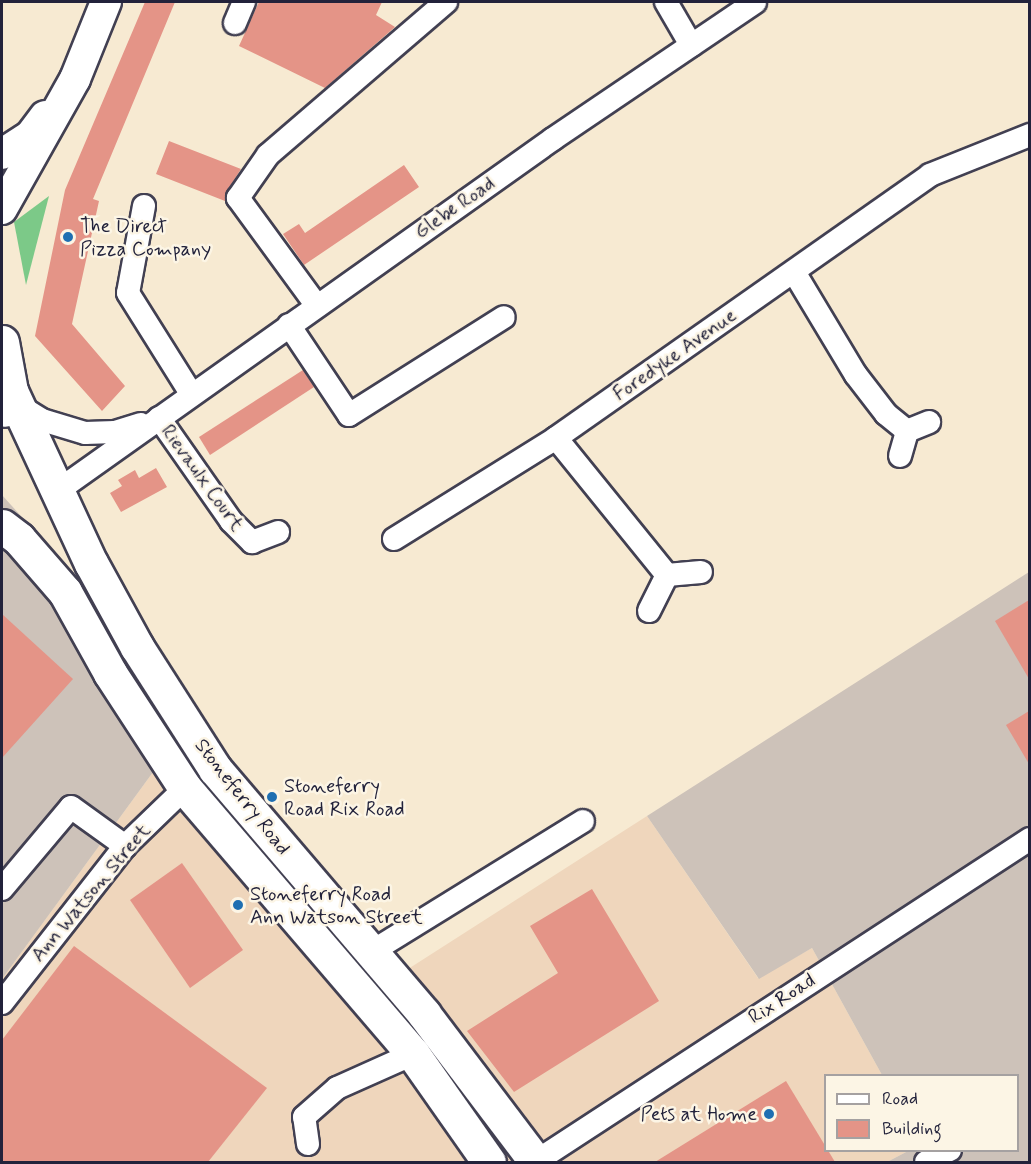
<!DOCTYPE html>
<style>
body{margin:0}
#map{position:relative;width:1031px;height:1164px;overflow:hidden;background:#f7ead2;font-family:Mynerve,sans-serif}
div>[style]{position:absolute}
.built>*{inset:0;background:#efd6bc}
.industrial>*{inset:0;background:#cdc2b9}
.green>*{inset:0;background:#7cc988}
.building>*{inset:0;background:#e49487}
.roads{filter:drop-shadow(2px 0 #424052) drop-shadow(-2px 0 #424052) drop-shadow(0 2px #424052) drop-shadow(0 -2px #424052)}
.minor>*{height:22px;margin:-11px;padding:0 11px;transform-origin:11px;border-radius:11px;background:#fff}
.major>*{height:30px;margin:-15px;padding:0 15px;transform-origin:15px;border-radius:15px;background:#fff}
.highway>*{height:33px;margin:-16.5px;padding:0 16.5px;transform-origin:16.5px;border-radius:16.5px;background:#fff}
.dots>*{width:16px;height:16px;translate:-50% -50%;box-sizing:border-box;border:3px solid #fcf5e5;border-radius:50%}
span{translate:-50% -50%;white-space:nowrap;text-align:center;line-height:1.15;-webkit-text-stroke:5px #fcf5e5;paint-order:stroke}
.street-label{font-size:20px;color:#22223b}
.poi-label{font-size:20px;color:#22223b}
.left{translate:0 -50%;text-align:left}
.right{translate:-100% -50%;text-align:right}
.frame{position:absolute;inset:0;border:3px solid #22223b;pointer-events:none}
.legend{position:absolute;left:824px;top:1074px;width:195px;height:78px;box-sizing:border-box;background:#fcf5e5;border:2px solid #a5a1a1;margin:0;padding:8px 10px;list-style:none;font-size:18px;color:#22223b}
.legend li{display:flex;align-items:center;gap:12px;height:30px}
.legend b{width:30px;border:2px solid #a5a1a1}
</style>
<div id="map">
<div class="built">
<div style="clip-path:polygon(175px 742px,380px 987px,647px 816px,758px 978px,812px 948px,882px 1075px,826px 1076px,826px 1150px,908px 1151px,887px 1162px,2px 1162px,2px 979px)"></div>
</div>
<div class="industrial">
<div style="clip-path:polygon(2px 495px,74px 575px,175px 742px,2px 979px)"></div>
<div style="clip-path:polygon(1029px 572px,1029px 1162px,887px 1162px,908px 1151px,1018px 1150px,1018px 1076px,882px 1075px,812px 948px,759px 979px,647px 816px)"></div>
</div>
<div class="green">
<div style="clip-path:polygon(49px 196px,26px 285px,14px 222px)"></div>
</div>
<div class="building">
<div style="clip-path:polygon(145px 2px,175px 2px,93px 199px,99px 201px,72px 324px,125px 386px,102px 411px,35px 336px,65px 190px)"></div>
<div style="clip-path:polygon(259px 2px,382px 2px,376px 15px,395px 27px,325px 88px,239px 46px)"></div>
<div style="clip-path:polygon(169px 141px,241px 169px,227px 191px,225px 201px,156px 174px)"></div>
<div style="clip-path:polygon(404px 165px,419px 187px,304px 265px,283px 234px,299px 224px,305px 233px)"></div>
<div style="clip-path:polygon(303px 370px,314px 387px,210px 455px,199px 437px)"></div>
<div style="clip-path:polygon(156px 468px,167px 487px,121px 512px,110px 493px,122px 486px,118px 480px,135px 470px,139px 478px)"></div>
<div style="clip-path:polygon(1029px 600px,1029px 679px,995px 621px)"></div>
<div style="clip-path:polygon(2px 614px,73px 679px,2px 758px)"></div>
<div style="clip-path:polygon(1029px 711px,1029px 764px,1006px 725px)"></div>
<div style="clip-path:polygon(182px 863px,243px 950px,190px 988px,130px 900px)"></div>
<div style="clip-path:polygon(592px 889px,659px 1001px,514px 1092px,467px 1031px,558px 973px,530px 926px)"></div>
<div style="clip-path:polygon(74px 946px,267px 1088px,208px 1162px,2px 1162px,2px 1040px)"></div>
<div style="clip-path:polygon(786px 1081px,835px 1162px,655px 1162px)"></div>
</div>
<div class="roads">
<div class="minor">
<div style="left:666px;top:2px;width:50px;rotate:59.8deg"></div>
<div style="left:235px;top:23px;width:23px;rotate:-67deg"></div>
<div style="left:144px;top:206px;width:88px;rotate:100.4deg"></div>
<div style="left:128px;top:293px;width:120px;rotate:57.9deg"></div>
<div style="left:794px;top:272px;width:120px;rotate:59deg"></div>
<div style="left:856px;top:375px;width:49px;rotate:52.4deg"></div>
<div style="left:886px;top:414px;width:27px;rotate:39deg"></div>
<div style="left:317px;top:306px;width:134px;rotate:-126.2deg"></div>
<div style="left:238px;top:198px;width:52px;rotate:-55.1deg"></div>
<div style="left:268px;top:155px;width:235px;rotate:-40.7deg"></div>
<div style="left:289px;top:325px;width:108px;rotate:56.3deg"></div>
<div style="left:349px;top:415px;width:183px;rotate:-32.3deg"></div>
<div style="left:18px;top:405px;width:28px;rotate:32deg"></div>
<div style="left:42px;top:420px;width:45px;rotate:16.8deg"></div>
<div style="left:85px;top:433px;width:30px;rotate:-2deg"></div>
<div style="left:115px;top:432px;width:27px;rotate:-17deg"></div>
<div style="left:159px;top:418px;width:126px;rotate:55deg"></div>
<div style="left:231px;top:521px;width:30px;rotate:45deg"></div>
<div style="left:252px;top:542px;width:28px;rotate:-21deg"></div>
<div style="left:556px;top:438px;width:176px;rotate:51deg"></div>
<div style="left:900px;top:456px;width:26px;rotate:-74deg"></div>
<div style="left:907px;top:431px;width:24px;rotate:-22deg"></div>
<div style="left:56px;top:492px;width:610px;rotate:-35.38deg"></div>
<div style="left:553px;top:139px;width:244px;rotate:-34.1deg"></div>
<div style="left:394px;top:539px;width:191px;rotate:-31.9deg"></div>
<div style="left:556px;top:438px;width:457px;rotate:-35.1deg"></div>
<div style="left:930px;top:175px;width:108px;rotate:-21.8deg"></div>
<div style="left:649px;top:611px;width:40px;rotate:-63.4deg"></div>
<div style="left:667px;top:575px;width:34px;rotate:-5deg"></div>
<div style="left:2px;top:889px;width:107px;rotate:-49.9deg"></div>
<div style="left:71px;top:807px;width:67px;rotate:35.8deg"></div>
<div style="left:371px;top:952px;width:249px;rotate:-31.7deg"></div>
<div style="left:2px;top:1003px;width:199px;rotate:-51.9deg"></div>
<div style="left:125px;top:846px;width:83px;rotate:-44deg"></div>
<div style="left:308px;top:1144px;width:27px;rotate:-98deg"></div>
<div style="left:304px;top:1117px;width:44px;rotate:-41.3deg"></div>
<div style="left:337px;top:1088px;width:83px;rotate:-24.1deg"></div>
<div style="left:535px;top:1162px;width:591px;rotate:-33.13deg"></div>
<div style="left:926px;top:1162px;width:27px;rotate:-27deg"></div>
</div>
<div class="major">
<div style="left:2px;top:154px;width:33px;rotate:-33deg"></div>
<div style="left:30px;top:136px;width:25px;rotate:-53deg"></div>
<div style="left:2px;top:209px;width:149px;rotate:-60.7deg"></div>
<div style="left:75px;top:79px;width:83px;rotate:-68.1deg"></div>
</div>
<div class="highway">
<div style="left:2px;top:342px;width:50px;rotate:79.6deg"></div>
<div style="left:11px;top:391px;width:20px;rotate:110deg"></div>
<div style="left:11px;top:391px;width:190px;rotate:65.1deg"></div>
<div style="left:91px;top:563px;width:96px;rotate:61.3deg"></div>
<div style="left:137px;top:647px;width:145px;rotate:57.4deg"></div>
<div style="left:215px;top:769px;width:322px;rotate:49.5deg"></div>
<div style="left:424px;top:1014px;width:186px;rotate:52.9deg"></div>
<div style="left:2px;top:526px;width:21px;rotate:37deg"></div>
<div style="left:19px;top:539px;width:70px;rotate:49deg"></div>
<div style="left:65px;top:592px;width:93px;rotate:60.9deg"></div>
<div style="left:110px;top:673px;width:137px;rotate:56.9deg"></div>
<div style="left:185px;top:788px;width:350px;rotate:49.4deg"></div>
<div style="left:413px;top:1054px;width:132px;rotate:54.9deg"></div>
</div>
</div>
<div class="dots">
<div style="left:68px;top:237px;background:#1f6fb2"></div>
<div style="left:272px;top:797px;background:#1f6fb2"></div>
<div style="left:238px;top:905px;background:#1f6fb2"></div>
<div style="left:769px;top:1114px;background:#1f6fb2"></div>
</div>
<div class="street-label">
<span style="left:455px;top:208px;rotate:-35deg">Glebe Road</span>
<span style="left:675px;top:355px;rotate:-35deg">Foredyke Avenue</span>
<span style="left:202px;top:478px;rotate:54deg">Rievaulx Court</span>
<span style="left:242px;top:797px;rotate:52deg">Stoneferry Road</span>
<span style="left:91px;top:893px;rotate:-50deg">Ann Watson Street</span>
<span style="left:782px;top:999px;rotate:-33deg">Rix Road</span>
</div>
<div class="poi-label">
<span class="left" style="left:80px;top:238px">The Direct<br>Pizza Company</span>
<span class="left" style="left:284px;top:798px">Stoneferry<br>Road Rix Road</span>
<span class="left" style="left:250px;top:906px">Stoneferry Road<br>Ann Watson Street</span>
<span class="right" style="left:757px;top:1114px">Pets at Home</span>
</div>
<div class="frame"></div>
<ul class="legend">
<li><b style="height:8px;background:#fff"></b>Road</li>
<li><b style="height:16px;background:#e49487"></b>Building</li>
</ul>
</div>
